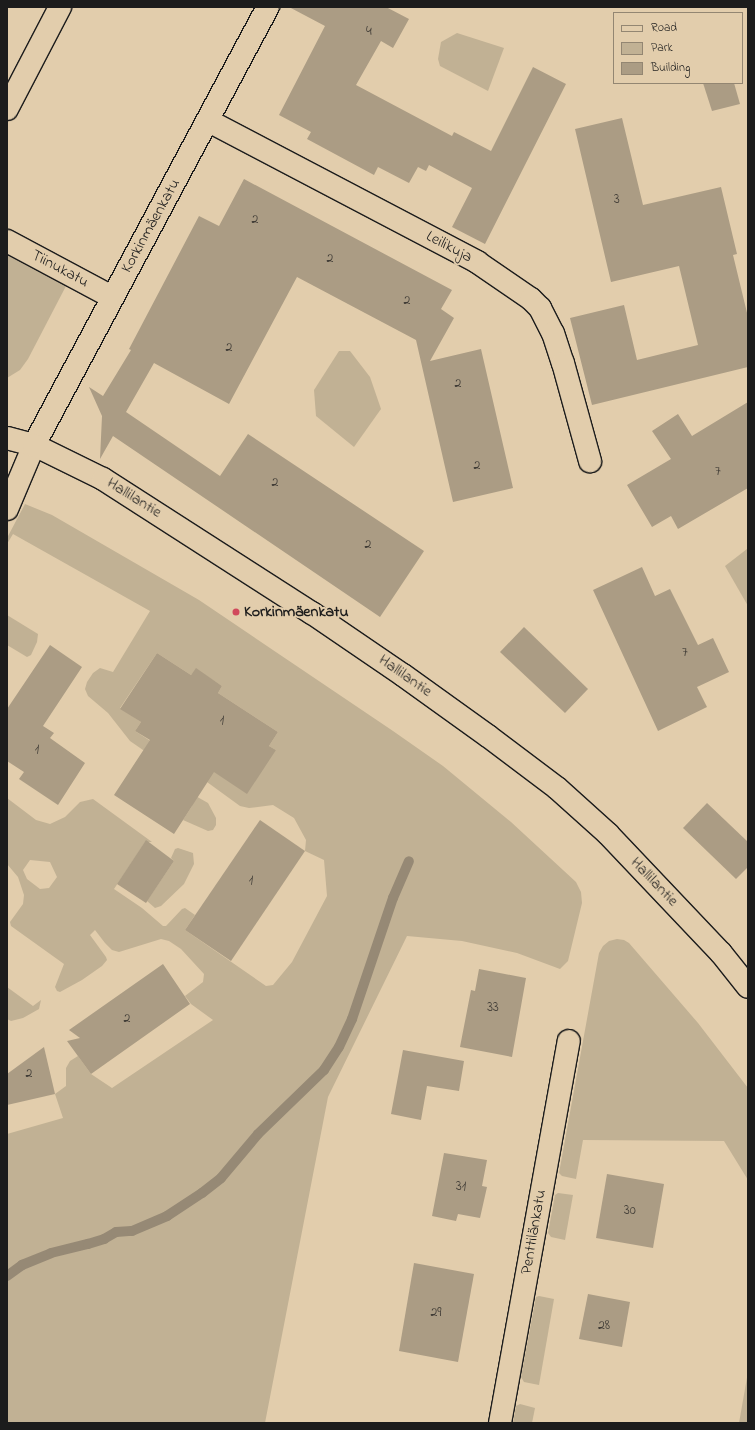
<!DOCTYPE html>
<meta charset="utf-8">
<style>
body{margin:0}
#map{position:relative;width:755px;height:1430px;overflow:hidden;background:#e2cdac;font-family:"Indie Flower",sans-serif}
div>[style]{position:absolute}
.green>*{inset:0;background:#c1b194}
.stream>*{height:10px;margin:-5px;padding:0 5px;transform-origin:5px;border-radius:5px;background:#968975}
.building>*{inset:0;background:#ab9c84}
.roads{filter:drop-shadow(1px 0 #1c1c1c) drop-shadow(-1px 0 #1c1c1c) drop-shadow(0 1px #1c1c1c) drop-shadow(0 -1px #1c1c1c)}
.minor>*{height:22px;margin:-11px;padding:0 11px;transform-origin:11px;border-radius:11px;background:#e2cdac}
.tertiary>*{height:22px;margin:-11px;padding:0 11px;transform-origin:11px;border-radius:11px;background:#e2cdac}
.secondary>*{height:22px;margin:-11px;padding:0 11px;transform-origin:11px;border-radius:11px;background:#e2cdac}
.dots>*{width:11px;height:11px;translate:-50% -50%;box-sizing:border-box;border:2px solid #e2cdac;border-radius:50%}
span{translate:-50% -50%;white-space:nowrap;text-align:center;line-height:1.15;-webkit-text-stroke:4px #e2cdac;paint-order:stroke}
.number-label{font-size:14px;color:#403c36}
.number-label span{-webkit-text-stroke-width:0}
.street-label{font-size:16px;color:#1c1c1c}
.poi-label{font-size:16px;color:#1c1c1c;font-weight:700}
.left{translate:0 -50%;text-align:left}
.frame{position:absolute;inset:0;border:8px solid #1c1c1c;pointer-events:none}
.legend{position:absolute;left:613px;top:12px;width:130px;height:72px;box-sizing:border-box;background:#e2cdac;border:1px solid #938672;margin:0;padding:5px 7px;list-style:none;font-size:12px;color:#1c1c1c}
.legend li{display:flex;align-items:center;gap:8px;height:20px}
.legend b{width:20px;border:1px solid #938672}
</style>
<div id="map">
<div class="green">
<div style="clip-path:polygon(457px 33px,504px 48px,488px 91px,440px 66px,438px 59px,441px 42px)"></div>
<div style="clip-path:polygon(7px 255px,66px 286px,28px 359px,20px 370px,7px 378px)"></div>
<div style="clip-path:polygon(339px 351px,350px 351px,370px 377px,381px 409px,354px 447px,316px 416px,314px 390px)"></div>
<div style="clip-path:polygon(evenodd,25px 504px,52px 515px,199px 600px,393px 731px,443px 766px,511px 822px,576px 882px,581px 892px,582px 903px,568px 961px,560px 969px,517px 953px,462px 941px,407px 936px,328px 1097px,265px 1423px,7px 1423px,7px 1134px,63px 1118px,55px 1094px,66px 1086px,66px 1068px,70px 1061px,78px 1056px,91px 1074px,112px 1088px,213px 1020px,191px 1004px,185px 996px,203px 982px,204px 974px,181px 949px,169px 941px,161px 939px,119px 952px,112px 950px,105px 943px,95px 930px,90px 935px,106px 957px,107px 960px,102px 966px,82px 980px,60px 992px,57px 991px,55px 987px,64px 964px,11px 926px,10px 922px,23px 904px,24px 895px,18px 877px,7px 864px,7px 798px,36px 820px,50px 824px,65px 817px,80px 802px,93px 799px,152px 842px,145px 842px,114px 889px,142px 908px,163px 926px,166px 926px,182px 909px,185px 908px,195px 915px,185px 930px,266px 986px,273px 985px,292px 962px,327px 896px,324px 860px,305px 851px,306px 840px,294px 818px,273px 805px,249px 808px,240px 806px,196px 774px,276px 750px,269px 746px,278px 732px,218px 693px,222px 686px,196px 669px,191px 675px,157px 653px,120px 708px,141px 722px,135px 731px,152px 742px,155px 755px,143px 750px,130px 741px,108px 713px,88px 696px,85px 689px,87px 682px,93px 673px,100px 668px,113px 672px,150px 611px,13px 534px,7px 544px,7px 538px,25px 504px,30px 860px,50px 862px,57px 877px,49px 888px,40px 889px,27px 879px,23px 870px,30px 860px)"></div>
<div style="clip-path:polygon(747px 549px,748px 550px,748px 606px,725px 566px)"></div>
<div style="clip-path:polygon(7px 615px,38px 634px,37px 642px,31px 655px,27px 657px,7px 645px)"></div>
<div style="clip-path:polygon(139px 764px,208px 803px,216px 818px,216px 825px,213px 830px,208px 831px,183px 820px,192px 806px,133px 766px)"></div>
<div style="clip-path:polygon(178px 848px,193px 853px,194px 864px,184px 884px,161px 906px,155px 908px,147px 901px,174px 861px,171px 858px,175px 849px)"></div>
<div style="clip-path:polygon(617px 939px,624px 940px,629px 943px,698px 1023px,748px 1088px,748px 1180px,724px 1141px,583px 1140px,576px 1179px,562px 1176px,559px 1173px,599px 953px,603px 946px,609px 941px)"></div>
<div style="clip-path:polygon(7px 987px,33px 1006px,41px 1000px,39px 1009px,23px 1018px,11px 1021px,7px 1019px)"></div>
<div style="clip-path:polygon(558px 1193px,573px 1195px,565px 1240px,551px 1237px,548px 1233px,555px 1195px)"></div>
<div style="clip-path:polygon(539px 1296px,554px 1299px,539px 1385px,524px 1382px,521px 1377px,536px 1297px)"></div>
<div style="clip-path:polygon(748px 1372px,748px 1423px,739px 1423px)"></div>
<div style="clip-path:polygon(520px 1404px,535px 1408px,532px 1423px,513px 1423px,516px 1406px)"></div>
</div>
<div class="stream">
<div style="left:7px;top:1276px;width:19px;rotate:-36deg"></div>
<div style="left:22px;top:1265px;width:31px;rotate:-22deg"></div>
<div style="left:51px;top:1253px;width:38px;rotate:-14deg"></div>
<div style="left:88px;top:1244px;width:17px;rotate:-17deg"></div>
<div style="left:104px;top:1239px;width:14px;rotate:-30deg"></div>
<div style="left:116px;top:1232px;width:16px;rotate:-4deg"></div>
<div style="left:132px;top:1231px;width:38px;rotate:-23deg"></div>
<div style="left:167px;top:1216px;width:42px;rotate:-33.3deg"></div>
<div style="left:202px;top:1193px;width:24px;rotate:-38deg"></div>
<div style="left:221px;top:1178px;width:57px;rotate:-49.9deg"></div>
<div style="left:258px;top:1134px;width:92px;rotate:-44.1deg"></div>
<div style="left:324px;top:1070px;width:27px;rotate:-57deg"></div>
<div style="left:339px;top:1047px;width:31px;rotate:-65deg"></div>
<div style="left:352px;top:1019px;width:128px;rotate:-71.3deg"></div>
<div style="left:393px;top:898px;width:40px;rotate:-66.6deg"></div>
</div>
<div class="building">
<div style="clip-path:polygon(289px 7px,386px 7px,409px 19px,393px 48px,381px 41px,356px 85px,452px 136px,454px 132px,491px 151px,533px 67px,566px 84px,485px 244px,452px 227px,472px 188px,429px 165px,426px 171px,418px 167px,409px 183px,378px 167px,374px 175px,307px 139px,311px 132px,279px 115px,325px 26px)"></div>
<div style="clip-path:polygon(703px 83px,734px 83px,740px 104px,712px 111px)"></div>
<div style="clip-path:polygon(622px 118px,643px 205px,721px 187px,737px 254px,733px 255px,748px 317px,748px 367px,592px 405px,570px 318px,624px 305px,637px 360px,698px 345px,679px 266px,611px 282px,575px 129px)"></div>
<div style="clip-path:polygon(244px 179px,452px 290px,441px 309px,454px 318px,430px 361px,481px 349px,513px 488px,453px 502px,416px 340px,297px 277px,229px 404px,154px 363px,126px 412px,220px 476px,248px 434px,424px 551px,380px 617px,113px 436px,100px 459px,102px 416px,89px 387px,103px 396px,131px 350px,129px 349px,199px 216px,219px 226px)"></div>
<div style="clip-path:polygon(748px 402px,748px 488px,678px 529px,671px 516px,652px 527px,627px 485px,671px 459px,652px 431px,678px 414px,692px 436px)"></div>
<div style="clip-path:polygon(642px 567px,655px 596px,670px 589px,698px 645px,713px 638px,729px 672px,697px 687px,707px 707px,658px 731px,593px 590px)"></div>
<div style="clip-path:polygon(524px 627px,588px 689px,565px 713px,500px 652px)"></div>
<div style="clip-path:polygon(50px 645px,82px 667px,43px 726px,54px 733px,50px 738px,85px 763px,58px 805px,19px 779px,24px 772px,7px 761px,7px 709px)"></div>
<div style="clip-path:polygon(157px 653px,191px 675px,196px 668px,222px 686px,218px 693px,278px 732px,269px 746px,276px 750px,247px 794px,214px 772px,174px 834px,114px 795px,150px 740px,135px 731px,141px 722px,120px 709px)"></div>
<div style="clip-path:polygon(707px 803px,748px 842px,748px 867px,736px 879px,683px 828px)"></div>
<div style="clip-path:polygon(260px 820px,305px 851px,231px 961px,185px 930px)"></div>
<div style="clip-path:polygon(146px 840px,174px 861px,146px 903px,117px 884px)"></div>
<div style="clip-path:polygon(163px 964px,190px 1004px,91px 1074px,67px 1041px,80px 1038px,69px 1030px)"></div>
<div style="clip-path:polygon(479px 969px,526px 978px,512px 1057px,460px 1047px,471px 990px,475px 991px)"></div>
<div style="clip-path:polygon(44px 1047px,55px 1094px,7px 1105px,7px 1074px)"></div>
<div style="clip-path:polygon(403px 1050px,464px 1061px,459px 1091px,427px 1086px,421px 1120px,391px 1114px)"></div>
<div style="clip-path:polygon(444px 1153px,487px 1160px,482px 1186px,487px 1187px,480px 1218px,458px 1214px,456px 1221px,432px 1216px)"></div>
<div style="clip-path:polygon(607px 1174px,664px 1184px,653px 1248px,596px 1238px)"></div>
<div style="clip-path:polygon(414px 1263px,474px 1274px,458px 1362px,399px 1351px)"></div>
<div style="clip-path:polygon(588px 1294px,630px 1302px,622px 1347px,579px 1339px)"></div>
</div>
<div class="roads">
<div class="minor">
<div style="left:7px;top:109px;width:115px;rotate:-62.5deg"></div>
<div style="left:209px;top:121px;width:303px;rotate:27.7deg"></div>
<div style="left:477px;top:262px;width:65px;rotate:34.4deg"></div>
<div style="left:531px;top:299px;width:13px;rotate:45deg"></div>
<div style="left:540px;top:308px;width:28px;rotate:63deg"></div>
<div style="left:553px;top:333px;width:32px;rotate:72deg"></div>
<div style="left:563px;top:363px;width:102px;rotate:74.6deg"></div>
<div style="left:7px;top:241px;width:119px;rotate:28.1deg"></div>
<div style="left:7px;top:509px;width:69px;rotate:-67.1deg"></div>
<div style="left:500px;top:1423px;width:388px;rotate:-79.8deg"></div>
</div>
<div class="tertiary">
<div style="left:34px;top:445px;width:497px;rotate:-61.9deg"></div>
</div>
<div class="secondary">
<div style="left:7px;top:438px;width:28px;rotate:15deg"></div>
<div style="left:34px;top:445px;width:77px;rotate:26.2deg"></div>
<div style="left:103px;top:479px;width:248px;rotate:32.7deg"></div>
<div style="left:312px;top:613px;width:110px;rotate:34.3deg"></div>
<div style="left:403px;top:675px;width:105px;rotate:35.7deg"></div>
<div style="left:488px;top:736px;width:86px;rotate:37deg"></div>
<div style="left:557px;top:788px;width:69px;rotate:42deg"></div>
<div style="left:608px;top:834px;width:164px;rotate:46.5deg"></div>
<div style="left:721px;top:953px;width:43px;rotate:51.5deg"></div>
</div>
</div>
<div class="dots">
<div style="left:236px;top:612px;background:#d1495b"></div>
</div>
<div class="number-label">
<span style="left:369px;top:32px">4</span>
<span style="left:617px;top:200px">3</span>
<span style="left:255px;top:220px">2</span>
<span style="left:330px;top:259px">2</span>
<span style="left:407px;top:301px">2</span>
<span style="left:229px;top:348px">2</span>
<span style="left:458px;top:384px">2</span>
<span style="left:477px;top:466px">2</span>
<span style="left:718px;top:472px">7</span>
<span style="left:275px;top:483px">2</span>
<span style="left:368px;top:545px">2</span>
<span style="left:685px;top:653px">7</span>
<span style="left:222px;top:721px">1</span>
<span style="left:37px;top:750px">1</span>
<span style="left:251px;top:881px">1</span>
<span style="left:493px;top:1008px">33</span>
<span style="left:127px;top:1019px">2</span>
<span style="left:29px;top:1074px">2</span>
<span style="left:461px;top:1187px">31</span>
<span style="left:630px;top:1211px">30</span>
<span style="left:436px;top:1313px">29</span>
<span style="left:604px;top:1326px">28</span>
</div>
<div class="street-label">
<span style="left:151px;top:226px;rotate:-61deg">Korkinmäenkatu</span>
<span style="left:449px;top:247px;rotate:28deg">Leilikuja</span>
<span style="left:60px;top:269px;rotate:28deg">Tiinukatu</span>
<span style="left:134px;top:498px;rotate:32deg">Hallilantie</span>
<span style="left:405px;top:676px;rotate:35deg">Hallilantie</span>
<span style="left:654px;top:882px;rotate:46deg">Hallilantie</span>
<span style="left:534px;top:1232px;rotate:-80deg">Penttilänkatu</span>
</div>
<div class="poi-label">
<span class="left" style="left:244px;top:612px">Korkinmäenkatu</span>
</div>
<div class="frame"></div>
<ul class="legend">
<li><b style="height:5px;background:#e2cdac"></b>Road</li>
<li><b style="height:11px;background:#c1b194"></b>Park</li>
<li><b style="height:11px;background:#ab9c84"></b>Building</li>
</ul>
</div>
